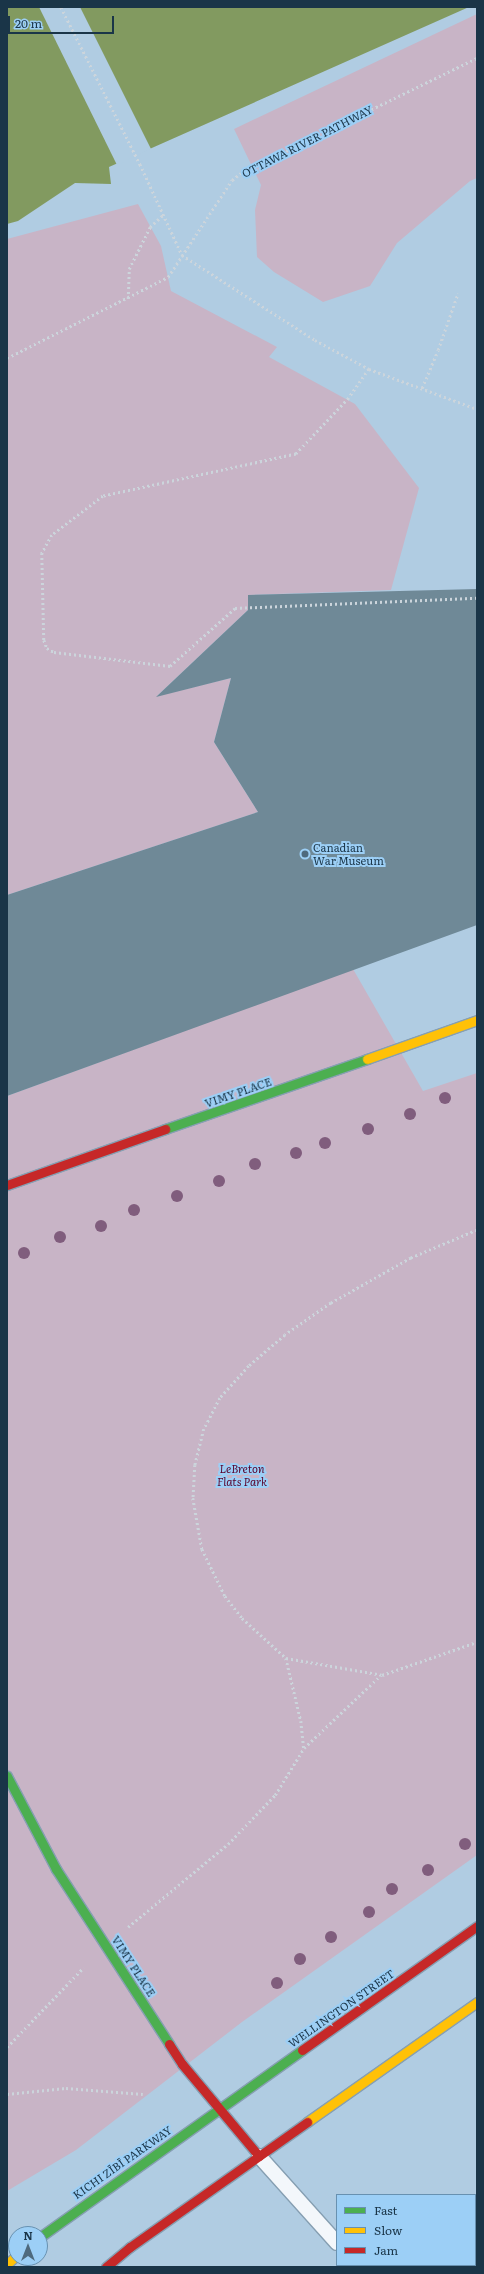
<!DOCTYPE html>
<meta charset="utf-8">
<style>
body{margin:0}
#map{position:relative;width:484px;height:2274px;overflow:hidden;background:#b0cce2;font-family:Literata,serif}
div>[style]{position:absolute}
.green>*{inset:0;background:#c8b4c6}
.water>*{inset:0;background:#829a60}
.pier>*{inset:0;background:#b0cce2}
.building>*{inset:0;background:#6f8997}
.path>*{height:2.5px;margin-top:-1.25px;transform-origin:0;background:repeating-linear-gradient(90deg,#ccd5dc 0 2px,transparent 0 5px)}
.roads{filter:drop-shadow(1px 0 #869fb2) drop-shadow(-1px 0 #869fb2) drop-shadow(0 1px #869fb2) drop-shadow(0 -1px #869fb2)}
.lane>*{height:14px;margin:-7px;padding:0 7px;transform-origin:7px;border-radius:7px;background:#f3f7fb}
.fast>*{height:9px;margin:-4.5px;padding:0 4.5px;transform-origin:4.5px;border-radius:4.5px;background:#4caf50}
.slow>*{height:9px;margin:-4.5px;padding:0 4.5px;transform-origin:4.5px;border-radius:4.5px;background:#ffc107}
.jam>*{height:9px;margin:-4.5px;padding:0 4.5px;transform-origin:4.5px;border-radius:4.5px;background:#c62828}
.trees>*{width:12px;height:12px;margin:-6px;border-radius:50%;background:#805d7d}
.dots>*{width:11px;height:11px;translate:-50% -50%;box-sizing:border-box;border:2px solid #9ccff6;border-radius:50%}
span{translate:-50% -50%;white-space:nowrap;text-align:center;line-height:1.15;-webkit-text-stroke:4px #9ccff6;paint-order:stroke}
.street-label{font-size:11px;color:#1a3548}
.poi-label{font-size:11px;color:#1a3548}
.left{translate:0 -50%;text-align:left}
.park-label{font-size:11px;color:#59022a;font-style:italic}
.frame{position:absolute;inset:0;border:8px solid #1a3548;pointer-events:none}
.legend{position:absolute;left:336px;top:2194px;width:140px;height:72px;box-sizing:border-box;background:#9ccff6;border:1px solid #6891b0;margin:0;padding:5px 7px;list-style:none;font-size:12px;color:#1a3548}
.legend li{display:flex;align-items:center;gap:8px;height:20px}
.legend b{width:20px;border:1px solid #6891b0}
.north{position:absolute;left:8px;top:2226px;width:40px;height:40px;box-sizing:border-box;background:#9ccff6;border:1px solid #6891b0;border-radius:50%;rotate:0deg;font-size:11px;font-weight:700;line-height:16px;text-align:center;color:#1a3548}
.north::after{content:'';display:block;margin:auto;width:14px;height:18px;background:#4e6a7e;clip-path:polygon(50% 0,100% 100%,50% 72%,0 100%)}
.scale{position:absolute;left:8px;top:16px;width:106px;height:18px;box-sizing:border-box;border:2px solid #1a3548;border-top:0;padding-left:5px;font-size:12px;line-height:14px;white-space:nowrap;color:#1a3548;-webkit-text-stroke:3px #9ccff6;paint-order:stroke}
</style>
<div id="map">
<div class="green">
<div style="clip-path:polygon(477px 14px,477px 178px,470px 181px,397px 243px,370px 286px,323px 302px,274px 272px,257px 257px,255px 210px,261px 185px,234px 129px)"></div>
<div style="clip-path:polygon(138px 204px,161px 246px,171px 291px,277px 347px,269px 357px,355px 404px,419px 488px,391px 590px,248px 595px,248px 610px,157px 696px,231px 678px,214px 742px,258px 812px,7px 895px,7px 239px)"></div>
<div style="clip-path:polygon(353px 969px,423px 1091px,477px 1073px,477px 1855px,242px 2022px,76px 2150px,7px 2191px,7px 1096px)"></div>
</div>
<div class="water">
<div style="clip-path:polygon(7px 7px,469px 7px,109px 167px,111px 184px,75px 183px,18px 221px,7px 224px)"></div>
</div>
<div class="pier">
<div style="clip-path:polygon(39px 7px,80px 7px,151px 149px,117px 165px)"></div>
</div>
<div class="building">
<div style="clip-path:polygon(477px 589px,477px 925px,7px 1096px,7px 895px,258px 812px,214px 742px,231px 678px,156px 697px,248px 610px,248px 595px)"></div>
</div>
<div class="path">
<div style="left:61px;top:7px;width:176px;rotate:63.3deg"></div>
<div style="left:140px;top:164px;width:100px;rotate:65.2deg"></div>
<div style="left:182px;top:255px;width:158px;rotate:32.6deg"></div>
<div style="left:315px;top:340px;width:61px;rotate:28.2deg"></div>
<div style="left:369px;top:369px;width:115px;rotate:20.3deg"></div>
<div style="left:128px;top:299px;width:30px;rotate:-88deg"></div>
<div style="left:129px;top:269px;width:47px;rotate:-63.4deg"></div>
<div style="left:150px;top:227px;width:18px;rotate:-43deg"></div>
<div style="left:7px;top:358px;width:180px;rotate:-26.7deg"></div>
<div style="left:168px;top:277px;width:116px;rotate:-56.6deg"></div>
<div style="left:232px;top:180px;width:11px;rotate:-38deg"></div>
<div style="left:241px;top:173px;width:263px;rotate:-26deg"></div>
<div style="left:369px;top:369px;width:35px;rotate:125deg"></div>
<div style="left:349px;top:398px;width:77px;rotate:133.4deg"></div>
<div style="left:296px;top:454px;width:198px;rotate:167.7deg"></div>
<div style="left:103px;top:496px;width:64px;rotate:142.6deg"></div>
<div style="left:52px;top:535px;width:21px;rotate:119deg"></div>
<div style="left:42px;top:553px;width:87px;rotate:88.7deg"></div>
<div style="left:44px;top:640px;width:9px;rotate:69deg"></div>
<div style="left:47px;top:648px;width:8px;rotate:30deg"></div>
<div style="left:54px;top:652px;width:117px;rotate:6.9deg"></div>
<div style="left:170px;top:666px;width:87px;rotate:-41.7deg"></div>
<div style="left:235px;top:608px;width:242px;rotate:-2.4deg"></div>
<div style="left:422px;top:388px;width:41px;rotate:-67.2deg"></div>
<div style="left:438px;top:350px;width:60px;rotate:-70.7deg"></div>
<div style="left:477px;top:1230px;width:72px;rotate:157deg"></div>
<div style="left:411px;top:1258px;width:92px;rotate:150.6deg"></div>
<div style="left:331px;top:1303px;width:56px;rotate:145.2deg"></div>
<div style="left:285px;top:1335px;width:48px;rotate:139.3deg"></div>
<div style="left:249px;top:1366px;width:43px;rotate:132.2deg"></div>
<div style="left:220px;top:1398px;width:35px;rotate:117deg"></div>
<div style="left:204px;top:1429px;width:37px;rotate:104deg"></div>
<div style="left:195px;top:1465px;width:33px;rotate:93deg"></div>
<div style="left:193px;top:1498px;width:52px;rotate:80deg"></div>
<div style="left:202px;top:1549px;width:52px;rotate:63.9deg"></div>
<div style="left:225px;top:1596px;width:28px;rotate:52deg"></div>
<div style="left:242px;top:1618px;width:59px;rotate:42.3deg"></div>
<div style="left:286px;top:1658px;width:97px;rotate:10deg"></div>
<div style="left:382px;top:1675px;width:101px;rotate:-19.2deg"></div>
<div style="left:286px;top:1658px;width:65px;rotate:76.6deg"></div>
<div style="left:301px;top:1721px;width:27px;rotate:84deg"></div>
<div style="left:128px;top:1927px;width:130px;rotate:-39.7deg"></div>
<div style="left:228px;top:1844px;width:68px;rotate:-46.2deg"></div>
<div style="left:275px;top:1795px;width:55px;rotate:-58.3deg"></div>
<div style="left:304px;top:1748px;width:106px;rotate:-43.5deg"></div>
<div style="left:7px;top:2047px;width:110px;rotate:-46.1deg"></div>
<div style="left:7px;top:2094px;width:59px;rotate:-5.8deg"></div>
<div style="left:66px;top:2088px;width:77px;rotate:4.5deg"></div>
</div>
<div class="roads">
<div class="lane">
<div style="left:259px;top:2156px;width:117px;rotate:48.1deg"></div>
<div style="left:357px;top:2265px;width:3px;rotate:45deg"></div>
</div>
<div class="fast">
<div style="left:165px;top:1129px;width:214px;rotate:-19.1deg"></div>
<div style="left:7px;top:1776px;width:105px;rotate:62.2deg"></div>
<div style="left:56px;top:1869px;width:208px;rotate:57.1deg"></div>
<div style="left:40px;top:2237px;width:322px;rotate:-35.5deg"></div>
</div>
<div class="slow">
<div style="left:367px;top:1059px;width:117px;rotate:-19.5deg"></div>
<div style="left:307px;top:2122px;width:208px;rotate:-35.2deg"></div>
<div style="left:7px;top:2264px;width:12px;rotate:-42deg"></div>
</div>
<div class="jam">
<div style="left:7px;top:1185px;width:168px;rotate:-19.5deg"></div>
<div style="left:169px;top:2044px;width:24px;rotate:57deg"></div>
<div style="left:182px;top:2064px;width:120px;rotate:50.1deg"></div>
<div style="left:302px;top:2050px;width:214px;rotate:-35.3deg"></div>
<div style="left:106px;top:2267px;width:31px;rotate:-40deg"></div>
<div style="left:130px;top:2247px;width:217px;rotate:-35.2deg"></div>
</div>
</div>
<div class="trees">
<div style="left:445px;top:1098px"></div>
<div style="left:410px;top:1114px"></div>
<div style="left:368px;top:1129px"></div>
<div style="left:325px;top:1143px"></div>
<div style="left:296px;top:1153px"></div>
<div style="left:255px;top:1164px"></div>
<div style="left:219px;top:1181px"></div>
<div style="left:177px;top:1196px"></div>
<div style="left:134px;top:1210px"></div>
<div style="left:101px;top:1226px"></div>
<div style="left:60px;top:1237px"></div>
<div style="left:24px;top:1253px"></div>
<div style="left:465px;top:1844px"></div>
<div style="left:428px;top:1870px"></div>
<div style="left:392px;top:1889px"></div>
<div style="left:369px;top:1912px"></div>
<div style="left:331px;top:1937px"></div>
<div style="left:300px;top:1959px"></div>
<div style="left:277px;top:1983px"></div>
</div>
<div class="dots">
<div style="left:305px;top:854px;background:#4e6a7e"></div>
</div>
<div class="street-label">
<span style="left:307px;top:141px;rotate:-27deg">OTTAWA RIVER PATHWAY</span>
<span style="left:238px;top:1092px;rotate:-19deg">VIMY PLACE</span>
<span style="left:134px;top:1966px;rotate:57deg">VIMY PLACE</span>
<span style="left:341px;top:2008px;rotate:-35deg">WELLINGTON STREET</span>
<span style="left:122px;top:2162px;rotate:-35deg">KICHI ZĪBĪ PARKWAY</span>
</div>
<div class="poi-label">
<span class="left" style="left:313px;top:854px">Canadian<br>War Museum</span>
</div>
<div class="park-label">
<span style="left:242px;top:1475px">LeBreton<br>Flats Park</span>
</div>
<div class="frame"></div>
<ul class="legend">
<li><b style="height:5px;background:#4caf50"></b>Fast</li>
<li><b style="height:5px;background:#ffc107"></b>Slow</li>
<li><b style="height:5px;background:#c62828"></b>Jam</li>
</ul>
<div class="north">N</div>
<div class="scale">20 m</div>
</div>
